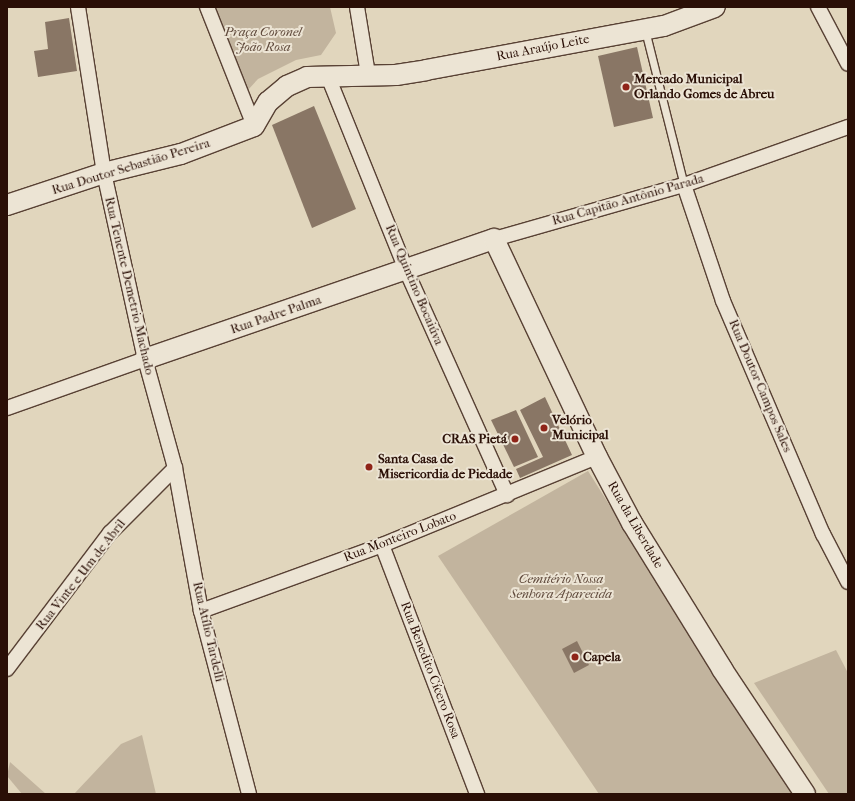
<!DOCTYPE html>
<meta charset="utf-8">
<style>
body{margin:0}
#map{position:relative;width:855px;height:801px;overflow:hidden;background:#e1d6bd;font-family:"IM FELL French Canon",serif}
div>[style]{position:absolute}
.green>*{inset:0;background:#c2b49e}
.building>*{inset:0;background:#897665}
.roads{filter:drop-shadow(1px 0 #584134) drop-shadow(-1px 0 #584134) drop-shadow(0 1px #584134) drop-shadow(0 -1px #584134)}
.lane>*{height:7px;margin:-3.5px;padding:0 3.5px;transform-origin:3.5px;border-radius:3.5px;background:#ece4d4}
.street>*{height:14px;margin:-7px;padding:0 7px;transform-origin:7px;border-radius:7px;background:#ece4d4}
.secondary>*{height:20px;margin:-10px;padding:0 10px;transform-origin:10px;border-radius:10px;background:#ece4d4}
.dots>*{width:11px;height:11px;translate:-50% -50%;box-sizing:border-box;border:2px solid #ece4d4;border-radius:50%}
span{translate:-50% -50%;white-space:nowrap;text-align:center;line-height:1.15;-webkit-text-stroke:4px #ece4d4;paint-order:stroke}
.park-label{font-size:13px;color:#5f493b;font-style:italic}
.street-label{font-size:13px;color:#2a0f06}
.poi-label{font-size:13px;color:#2a0f06;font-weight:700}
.left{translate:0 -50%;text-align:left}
.right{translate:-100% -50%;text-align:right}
.frame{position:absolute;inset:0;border:8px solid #2a0f06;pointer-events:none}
</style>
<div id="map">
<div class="green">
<div style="clip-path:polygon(213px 7px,330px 7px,336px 33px,321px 55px,296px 60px,258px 79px,247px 91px)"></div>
<div style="clip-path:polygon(588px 471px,792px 794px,599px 794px,438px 556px)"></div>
<div style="clip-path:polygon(836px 650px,848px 673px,848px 794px,829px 794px,754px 683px)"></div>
<div style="clip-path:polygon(142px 735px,156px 794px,74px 794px,121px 744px)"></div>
<div style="clip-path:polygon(10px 762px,46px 794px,22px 794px,7px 776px)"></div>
</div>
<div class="building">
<div style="clip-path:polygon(69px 18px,77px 71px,38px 77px,34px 51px,48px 49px,45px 22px)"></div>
<div style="clip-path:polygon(637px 47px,653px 118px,614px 127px,598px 56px)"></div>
<div style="clip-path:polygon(314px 106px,356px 209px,312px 228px,272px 125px)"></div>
<div style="clip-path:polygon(545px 397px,572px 455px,520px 478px,516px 469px,543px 457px,520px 410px)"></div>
<div style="clip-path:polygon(516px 410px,538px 457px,514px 467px,491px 420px)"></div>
<div style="clip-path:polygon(577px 641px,589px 665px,574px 673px,562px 649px)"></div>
</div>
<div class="roads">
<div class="lane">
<div style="left:645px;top:30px;width:160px;rotate:75.9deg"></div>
</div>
<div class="street">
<div style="left:78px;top:7px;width:168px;rotate:81.1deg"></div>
<div style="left:104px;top:173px;width:190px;rotate:77.6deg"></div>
<div style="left:145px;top:359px;width:113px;rotate:74.6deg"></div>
<div style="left:175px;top:468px;width:145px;rotate:79.7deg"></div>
<div style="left:201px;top:611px;width:189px;rotate:75.3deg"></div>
<div style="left:207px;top:7px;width:128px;rotate:68.4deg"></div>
<div style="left:357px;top:7px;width:68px;rotate:80.7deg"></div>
<div style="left:818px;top:7px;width:64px;rotate:62.2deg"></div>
<div style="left:327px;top:74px;width:211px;rotate:68deg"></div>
<div style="left:406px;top:270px;width:247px;rotate:65.8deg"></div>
<div style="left:684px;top:185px;width:122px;rotate:71.4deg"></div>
<div style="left:723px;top:301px;width:254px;rotate:66.8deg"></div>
<div style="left:823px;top:534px;width:54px;rotate:62.5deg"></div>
<div style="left:494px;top:239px;width:198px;rotate:-15.9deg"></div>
<div style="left:684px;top:185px;width:174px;rotate:-19.5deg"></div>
<div style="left:7px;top:408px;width:146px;rotate:-19.5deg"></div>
<div style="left:382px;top:545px;width:267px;rotate:69.1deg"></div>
<div style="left:201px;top:611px;width:193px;rotate:-20deg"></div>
<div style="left:382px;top:545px;width:232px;rotate:-22.3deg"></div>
<div style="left:7px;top:669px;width:171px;rotate:-52.9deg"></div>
<div style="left:110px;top:533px;width:92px;rotate:-45deg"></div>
</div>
<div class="secondary">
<div style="left:7px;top:205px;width:102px;rotate:-18.3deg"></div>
<div style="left:104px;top:173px;width:79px;rotate:-13.9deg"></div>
<div style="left:181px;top:154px;width:78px;rotate:-21deg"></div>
<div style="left:254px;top:126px;width:28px;rotate:-60deg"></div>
<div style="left:268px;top:102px;width:25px;rotate:-40deg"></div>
<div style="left:287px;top:86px;width:22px;rotate:-24deg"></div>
<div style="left:307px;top:77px;width:89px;rotate:-1.3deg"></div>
<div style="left:396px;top:75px;width:30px;rotate:-9deg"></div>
<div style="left:426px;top:70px;width:242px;rotate:-10.5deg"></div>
<div style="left:664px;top:26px;width:54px;rotate:-20.4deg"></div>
<div style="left:145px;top:359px;width:369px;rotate:-19deg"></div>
<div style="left:494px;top:239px;width:241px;rotate:64.7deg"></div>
<div style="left:597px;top:457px;width:75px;rotate:62.1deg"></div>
<div style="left:632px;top:523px;width:172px;rotate:58.3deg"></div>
<div style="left:722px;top:669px;width:150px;rotate:56.4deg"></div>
</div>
</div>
<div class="dots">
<div style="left:626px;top:87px;background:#8f2418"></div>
<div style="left:544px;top:428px;background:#8f2418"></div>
<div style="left:515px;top:439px;background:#8f2418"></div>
<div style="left:369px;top:467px;background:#8f2418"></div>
<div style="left:575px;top:657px;background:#8f2418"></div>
</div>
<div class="park-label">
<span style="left:263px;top:40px">Praça Coronel<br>João Rosa</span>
<span style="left:561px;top:587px">Cemitério Nossa<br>Senhora Aparecida</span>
</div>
<div class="street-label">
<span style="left:543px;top:48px;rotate:-11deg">Rua Araújo Leite</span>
<span style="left:131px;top:167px;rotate:-17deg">Rua Doutor Sebastião Pereira</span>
<span style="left:628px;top:200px;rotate:-16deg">Rua Capitão Antônio Parada</span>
<span style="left:414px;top:285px;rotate:67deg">Rua Quintino Bocaiúva</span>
<span style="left:129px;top:286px;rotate:77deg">Rua Tenente Demetrio Machado</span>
<span style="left:276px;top:315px;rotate:-19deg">Rua Padre Palma</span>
<span style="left:760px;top:386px;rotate:67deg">Rua Doutor Campos Sales</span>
<span style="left:635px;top:525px;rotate:60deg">Rua da Liberdade</span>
<span style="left:400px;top:537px;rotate:-21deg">Rua Monteiro Lobato</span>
<span style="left:81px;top:575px;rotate:-52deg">Rua Vinte e Um de Abril</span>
<span style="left:208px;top:632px;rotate:77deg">Rua Atílio Tardelli</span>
<span style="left:430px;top:670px;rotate:69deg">Rua Benedito Cícero Rosa</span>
</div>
<div class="poi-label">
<span class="left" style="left:634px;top:87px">Mercado Municipal<br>Orlando Gomes de Abreu</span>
<span class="left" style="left:552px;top:428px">Velório<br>Municipal</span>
<span class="right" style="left:507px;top:439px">CRAS Pietá</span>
<span class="left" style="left:378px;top:467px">Santa Casa de<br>Misericordia de Piedade</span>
<span class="left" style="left:583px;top:657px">Capela</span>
</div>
<div class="frame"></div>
</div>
